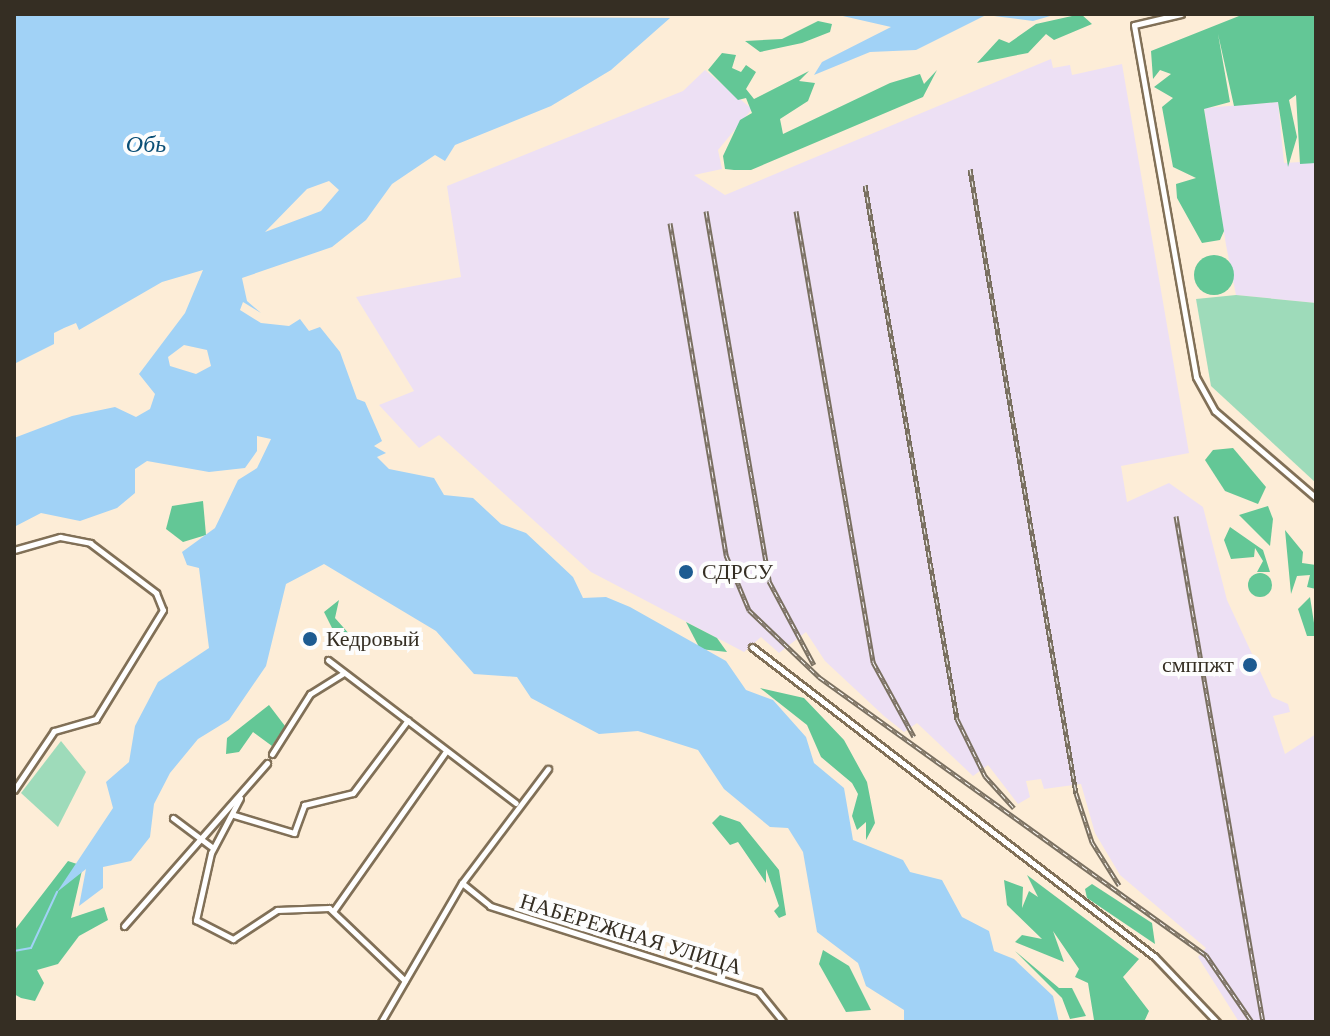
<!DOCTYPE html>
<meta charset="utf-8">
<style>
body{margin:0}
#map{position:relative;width:1330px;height:1036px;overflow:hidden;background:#fdedd7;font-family:Georgia,serif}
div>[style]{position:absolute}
.industrial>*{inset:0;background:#ede0f4}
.green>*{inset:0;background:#9edbba}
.forest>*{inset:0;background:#63c796}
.round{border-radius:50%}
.water>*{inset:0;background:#a1d2f6}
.stream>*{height:2px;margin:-1px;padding:0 1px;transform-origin:1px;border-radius:1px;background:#a1d2f6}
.roads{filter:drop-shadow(2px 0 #817057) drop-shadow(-2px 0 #817057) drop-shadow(0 2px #817057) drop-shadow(0 -2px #817057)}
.street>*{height:5px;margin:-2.5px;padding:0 2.5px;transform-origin:2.5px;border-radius:2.5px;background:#fff}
.rail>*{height:5px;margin-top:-2.5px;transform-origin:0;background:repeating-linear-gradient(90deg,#fdfdfd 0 6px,#7a7061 0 12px);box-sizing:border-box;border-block:2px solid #7a7061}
.dots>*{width:22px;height:22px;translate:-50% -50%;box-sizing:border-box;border:4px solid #fdfdfd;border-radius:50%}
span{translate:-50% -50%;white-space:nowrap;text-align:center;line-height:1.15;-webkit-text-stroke:8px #fdfdfd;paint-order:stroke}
.poi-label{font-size:22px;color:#352e23}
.left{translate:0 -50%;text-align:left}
.right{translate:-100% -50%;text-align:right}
.street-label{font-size:22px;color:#352e23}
.water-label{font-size:24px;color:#0b4f76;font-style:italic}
.frame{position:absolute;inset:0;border:16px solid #352e23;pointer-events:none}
</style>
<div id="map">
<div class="industrial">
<div style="clip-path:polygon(1051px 59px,1053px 68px,1070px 65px,1072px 75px,1122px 64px,1189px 453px,1121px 466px,1127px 502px,1169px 483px,1203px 507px,1227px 600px,1272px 697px,1288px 704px,1290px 712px,1273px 716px,1285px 754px,1316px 734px,1316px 1022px,1239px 1022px,1198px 957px,1206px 948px,1120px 875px,1095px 833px,1081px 784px,1044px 789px,1041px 779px,1026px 781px,1030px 797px,1018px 804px,988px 765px,973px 776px,917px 723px,904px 732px,884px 716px,825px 661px,806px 632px,779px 653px,761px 637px,744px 652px,591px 572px,439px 435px,419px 448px,379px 405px,414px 391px,356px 297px,461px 277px,447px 186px,683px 91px,705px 70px,752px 109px,718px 150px,722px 169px,694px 175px,725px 195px)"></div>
<div style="clip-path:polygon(1278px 102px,1284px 163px,1316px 161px,1316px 303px,1236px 295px,1226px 245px,1204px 108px)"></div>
</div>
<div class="green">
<div style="clip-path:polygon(1236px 295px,1316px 303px,1316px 483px,1211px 386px,1196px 299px)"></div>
<div style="clip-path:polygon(61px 741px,86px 772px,58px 827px,21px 793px)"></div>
</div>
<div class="forest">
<div style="clip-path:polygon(1081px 14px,1092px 24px,1054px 40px,1046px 34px,1028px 53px,977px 63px,999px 39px,1009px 43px,1036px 24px)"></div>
<div style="clip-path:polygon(1315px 14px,1316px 163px,1300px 164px,1296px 95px,1289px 100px,1297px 137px,1288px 167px,1278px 102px,1234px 106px,1218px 34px,1230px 102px,1204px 109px,1224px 231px,1220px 240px,1202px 243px,1177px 198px,1176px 184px,1196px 178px,1173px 167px,1162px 107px,1173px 98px,1154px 87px,1171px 74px,1160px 70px,1153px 79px,1151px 51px,1239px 16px)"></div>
<div style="clip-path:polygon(818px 21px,832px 24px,830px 32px,802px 43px,760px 52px,745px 41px,782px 39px)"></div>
<div style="clip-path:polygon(722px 53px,736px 55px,732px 68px,741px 72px,746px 65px,756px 72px,746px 89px,754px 99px,809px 71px,799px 81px,815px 83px,808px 101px,780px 119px,783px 134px,890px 83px,920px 74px,924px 84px,937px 70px,923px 97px,751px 170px,734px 170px,725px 169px,723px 156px,740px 120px,752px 113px,746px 98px,738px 100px,708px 70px)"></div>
<div class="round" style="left:1194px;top:255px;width:40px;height:40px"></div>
<div style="clip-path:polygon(1233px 448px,1266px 487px,1258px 504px,1225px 491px,1205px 460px,1213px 450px)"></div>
<div style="clip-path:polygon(203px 501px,206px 535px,183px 542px,166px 529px,172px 506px)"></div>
<div style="clip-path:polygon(1268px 506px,1273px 519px,1270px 546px,1239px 515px)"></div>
<div style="clip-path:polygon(1230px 527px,1263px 550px,1270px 572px,1257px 572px,1263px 561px,1255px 548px,1254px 557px,1231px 559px,1224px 540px)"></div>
<div style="clip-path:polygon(1285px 530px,1303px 552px,1302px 563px,1316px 565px,1316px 589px,1307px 587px,1310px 575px,1297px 576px,1291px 594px)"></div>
<div class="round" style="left:1248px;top:573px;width:24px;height:24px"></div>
<div style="clip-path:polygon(1310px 597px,1316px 636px,1307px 636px,1298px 609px)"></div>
<div style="clip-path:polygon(339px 600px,335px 618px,351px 636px,348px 642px,336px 636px,324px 612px)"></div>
<div style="clip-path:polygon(686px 622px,717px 638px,727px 652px,700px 649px)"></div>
<div style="clip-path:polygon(760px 688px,804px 698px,844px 740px,867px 782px,875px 823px,866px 840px,866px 822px,857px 830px,852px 816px,858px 794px,852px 783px,821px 757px,807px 725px)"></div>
<div style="clip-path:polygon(269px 705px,285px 726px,272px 746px,253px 732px,239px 752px,226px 754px,227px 738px)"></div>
<div style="clip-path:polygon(720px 815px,740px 822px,779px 870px,786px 915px,779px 918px,774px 911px,779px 906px,766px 869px,766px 883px,738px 842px,730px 845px,712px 823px)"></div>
<div style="clip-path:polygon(68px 861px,83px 866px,71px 918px,104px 907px,108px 920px,79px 936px,58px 964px,37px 970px,44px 983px,35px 1001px,21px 998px,14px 994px,14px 931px)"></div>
<div style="clip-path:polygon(1027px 875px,1139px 959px,1123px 977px,1149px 1011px,1144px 1022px,1094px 1020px,1088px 983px,1075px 977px,1079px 969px,1053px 931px,1064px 962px,1015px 942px,1022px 935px,1042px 939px,1007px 905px,1004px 880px,1023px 887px,1022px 908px,1029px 891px,1038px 897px)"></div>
<div style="clip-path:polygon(1092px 884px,1152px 923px,1155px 944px,1087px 898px,1085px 889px)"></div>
<div style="clip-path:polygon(823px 950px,849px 966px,871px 1010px,846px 1012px,819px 964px)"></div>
<div style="clip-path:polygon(1015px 951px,1059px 988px,1072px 988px,1086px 1016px,1070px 1019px,1062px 998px)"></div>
</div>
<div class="water">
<div style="clip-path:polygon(evenodd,14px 14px,670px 18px,611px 70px,551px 106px,455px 145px,445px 161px,435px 155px,392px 184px,366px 220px,332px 247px,242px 278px,247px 301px,261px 313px,243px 302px,240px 310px,261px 323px,289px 326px,300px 319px,309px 331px,320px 327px,340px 352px,357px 399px,365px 402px,382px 441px,374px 446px,386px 453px,377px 457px,389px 469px,434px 478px,444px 495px,473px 498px,501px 524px,526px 533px,573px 577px,583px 598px,606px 597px,630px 607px,726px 661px,746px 690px,773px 700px,806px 737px,814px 763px,844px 788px,853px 840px,903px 860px,910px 872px,942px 880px,962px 917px,989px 931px,994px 951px,1014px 959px,1053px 996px,1059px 1022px,904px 1022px,904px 1010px,866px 986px,858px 963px,817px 932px,803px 852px,788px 828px,770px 827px,724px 789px,698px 750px,638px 731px,599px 734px,531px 698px,517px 677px,474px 674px,436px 631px,324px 564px,286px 584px,266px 666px,229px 720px,198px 739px,170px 773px,154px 804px,150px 837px,131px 861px,103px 867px,103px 888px,79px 906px,86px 869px,57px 892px,113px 808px,106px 782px,129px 762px,135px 726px,158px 682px,209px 648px,199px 568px,187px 565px,182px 552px,215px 528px,238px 480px,257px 468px,271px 439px,257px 436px,257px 451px,245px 468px,209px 472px,147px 461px,135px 469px,135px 493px,117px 508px,80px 521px,41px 513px,14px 527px,14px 438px,72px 416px,115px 407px,136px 417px,150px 409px,155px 394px,139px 374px,185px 313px,203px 270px,162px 282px,79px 330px,76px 323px,64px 328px,54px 333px,54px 344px,14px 364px,14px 14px,329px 181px,339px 190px,321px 211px,265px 232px,307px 189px,329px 181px,14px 14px,184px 345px,207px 350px,211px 366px,196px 374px,170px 366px,168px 357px,184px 345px)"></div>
<div style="clip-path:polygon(834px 14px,1057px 14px,1033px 21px,986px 15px,916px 50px,870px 52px,814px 75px,822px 62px,891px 27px)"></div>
</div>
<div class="stream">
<div style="left:14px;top:951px;width:17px;rotate:-10deg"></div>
<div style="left:31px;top:948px;width:62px;rotate:-65.1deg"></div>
</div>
<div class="roads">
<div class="street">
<div style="left:1181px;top:14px;width:48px;rotate:166.8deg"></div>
<div style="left:1134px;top:25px;width:357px;rotate:80deg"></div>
<div style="left:1196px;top:377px;width:39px;rotate:61deg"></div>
<div style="left:1215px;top:411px;width:133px;rotate:40.7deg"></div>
<div style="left:14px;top:550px;width:48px;rotate:-15.8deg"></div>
<div style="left:60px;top:537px;width:31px;rotate:11deg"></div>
<div style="left:90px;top:543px;width:83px;rotate:37.1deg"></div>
<div style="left:156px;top:593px;width:18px;rotate:68deg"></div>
<div style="left:163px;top:610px;width:128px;rotate:121.6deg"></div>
<div style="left:96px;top:719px;width:44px;rotate:164.1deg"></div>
<div style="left:54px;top:731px;width:71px;rotate:124.1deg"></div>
<div style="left:752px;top:647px;width:508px;rotate:37.57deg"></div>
<div style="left:1155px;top:957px;width:90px;rotate:46.4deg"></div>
<div style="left:328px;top:660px;width:236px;rotate:37.3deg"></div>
<div style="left:272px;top:754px;width:71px;rotate:-57.7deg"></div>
<div style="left:310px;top:694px;width:40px;rotate:-32deg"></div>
<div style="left:240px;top:798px;width:62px;rotate:117.8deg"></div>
<div style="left:211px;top:853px;width:69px;rotate:102.6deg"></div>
<div style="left:196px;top:920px;width:42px;rotate:27.2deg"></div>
<div style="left:233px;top:939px;width:53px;rotate:-33.4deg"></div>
<div style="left:277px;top:910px;width:52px;rotate:-2.2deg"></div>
<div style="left:329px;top:908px;width:105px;rotate:43.8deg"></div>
<div style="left:234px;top:815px;width:63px;rotate:16.7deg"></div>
<div style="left:294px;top:833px;width:30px;rotate:-70deg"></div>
<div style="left:304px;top:805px;width:50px;rotate:-13.8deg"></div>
<div style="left:353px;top:793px;width:91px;rotate:-53deg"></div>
<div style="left:173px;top:818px;width:50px;rotate:36.9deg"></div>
<div style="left:462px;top:883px;width:36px;rotate:39deg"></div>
<div style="left:490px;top:906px;width:282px;rotate:17.7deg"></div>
<div style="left:759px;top:992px;width:38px;rotate:51deg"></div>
<div style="left:334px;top:910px;width:194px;rotate:-54.8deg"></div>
<div style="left:124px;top:926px;width:217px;rotate:-48.7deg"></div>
<div style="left:381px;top:1022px;width:161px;rotate:-59.8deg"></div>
<div style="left:462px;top:883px;width:143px;rotate:-53deg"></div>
</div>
</div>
<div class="rail">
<div style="left:970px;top:169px;width:633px;rotate:80.36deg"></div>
<div style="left:1076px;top:793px;width:52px;rotate:71.9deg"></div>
<div style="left:1092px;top:842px;width:51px;rotate:57.9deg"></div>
<div style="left:865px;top:185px;width:542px;rotate:80.22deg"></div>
<div style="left:957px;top:719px;width:64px;rotate:63.8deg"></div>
<div style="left:985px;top:776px;width:43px;rotate:47.8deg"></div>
<div style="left:706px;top:211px;width:375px;rotate:80.3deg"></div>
<div style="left:769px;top:581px;width:95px;rotate:61.8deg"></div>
<div style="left:796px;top:211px;width:458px;rotate:80.3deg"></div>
<div style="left:873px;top:662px;width:85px;rotate:61.3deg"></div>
<div style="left:670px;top:223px;width:337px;rotate:80.4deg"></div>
<div style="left:726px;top:555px;width:60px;rotate:67.3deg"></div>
<div style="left:749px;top:610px;width:97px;rotate:43.7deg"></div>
<div style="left:819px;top:677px;width:477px;rotate:35.7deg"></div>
<div style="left:1206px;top:955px;width:81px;rotate:55.5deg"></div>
<div style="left:1176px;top:516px;width:513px;rotate:80.24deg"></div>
</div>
<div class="dots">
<div style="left:686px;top:572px;background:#1d5b91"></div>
<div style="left:310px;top:639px;background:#1d5b91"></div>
<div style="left:1250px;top:665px;background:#1d5b91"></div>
</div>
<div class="poi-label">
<span class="left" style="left:702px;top:572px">СДРСУ</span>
<span class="left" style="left:326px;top:639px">Кедровый</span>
<span class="right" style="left:1234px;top:665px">смппжт</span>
</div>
<div class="street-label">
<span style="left:631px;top:934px;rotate:17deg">НАБЕРЕЖНАЯ УЛИЦА</span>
</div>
<div class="water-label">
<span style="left:146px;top:145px">Обь</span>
</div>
<div class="frame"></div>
</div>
